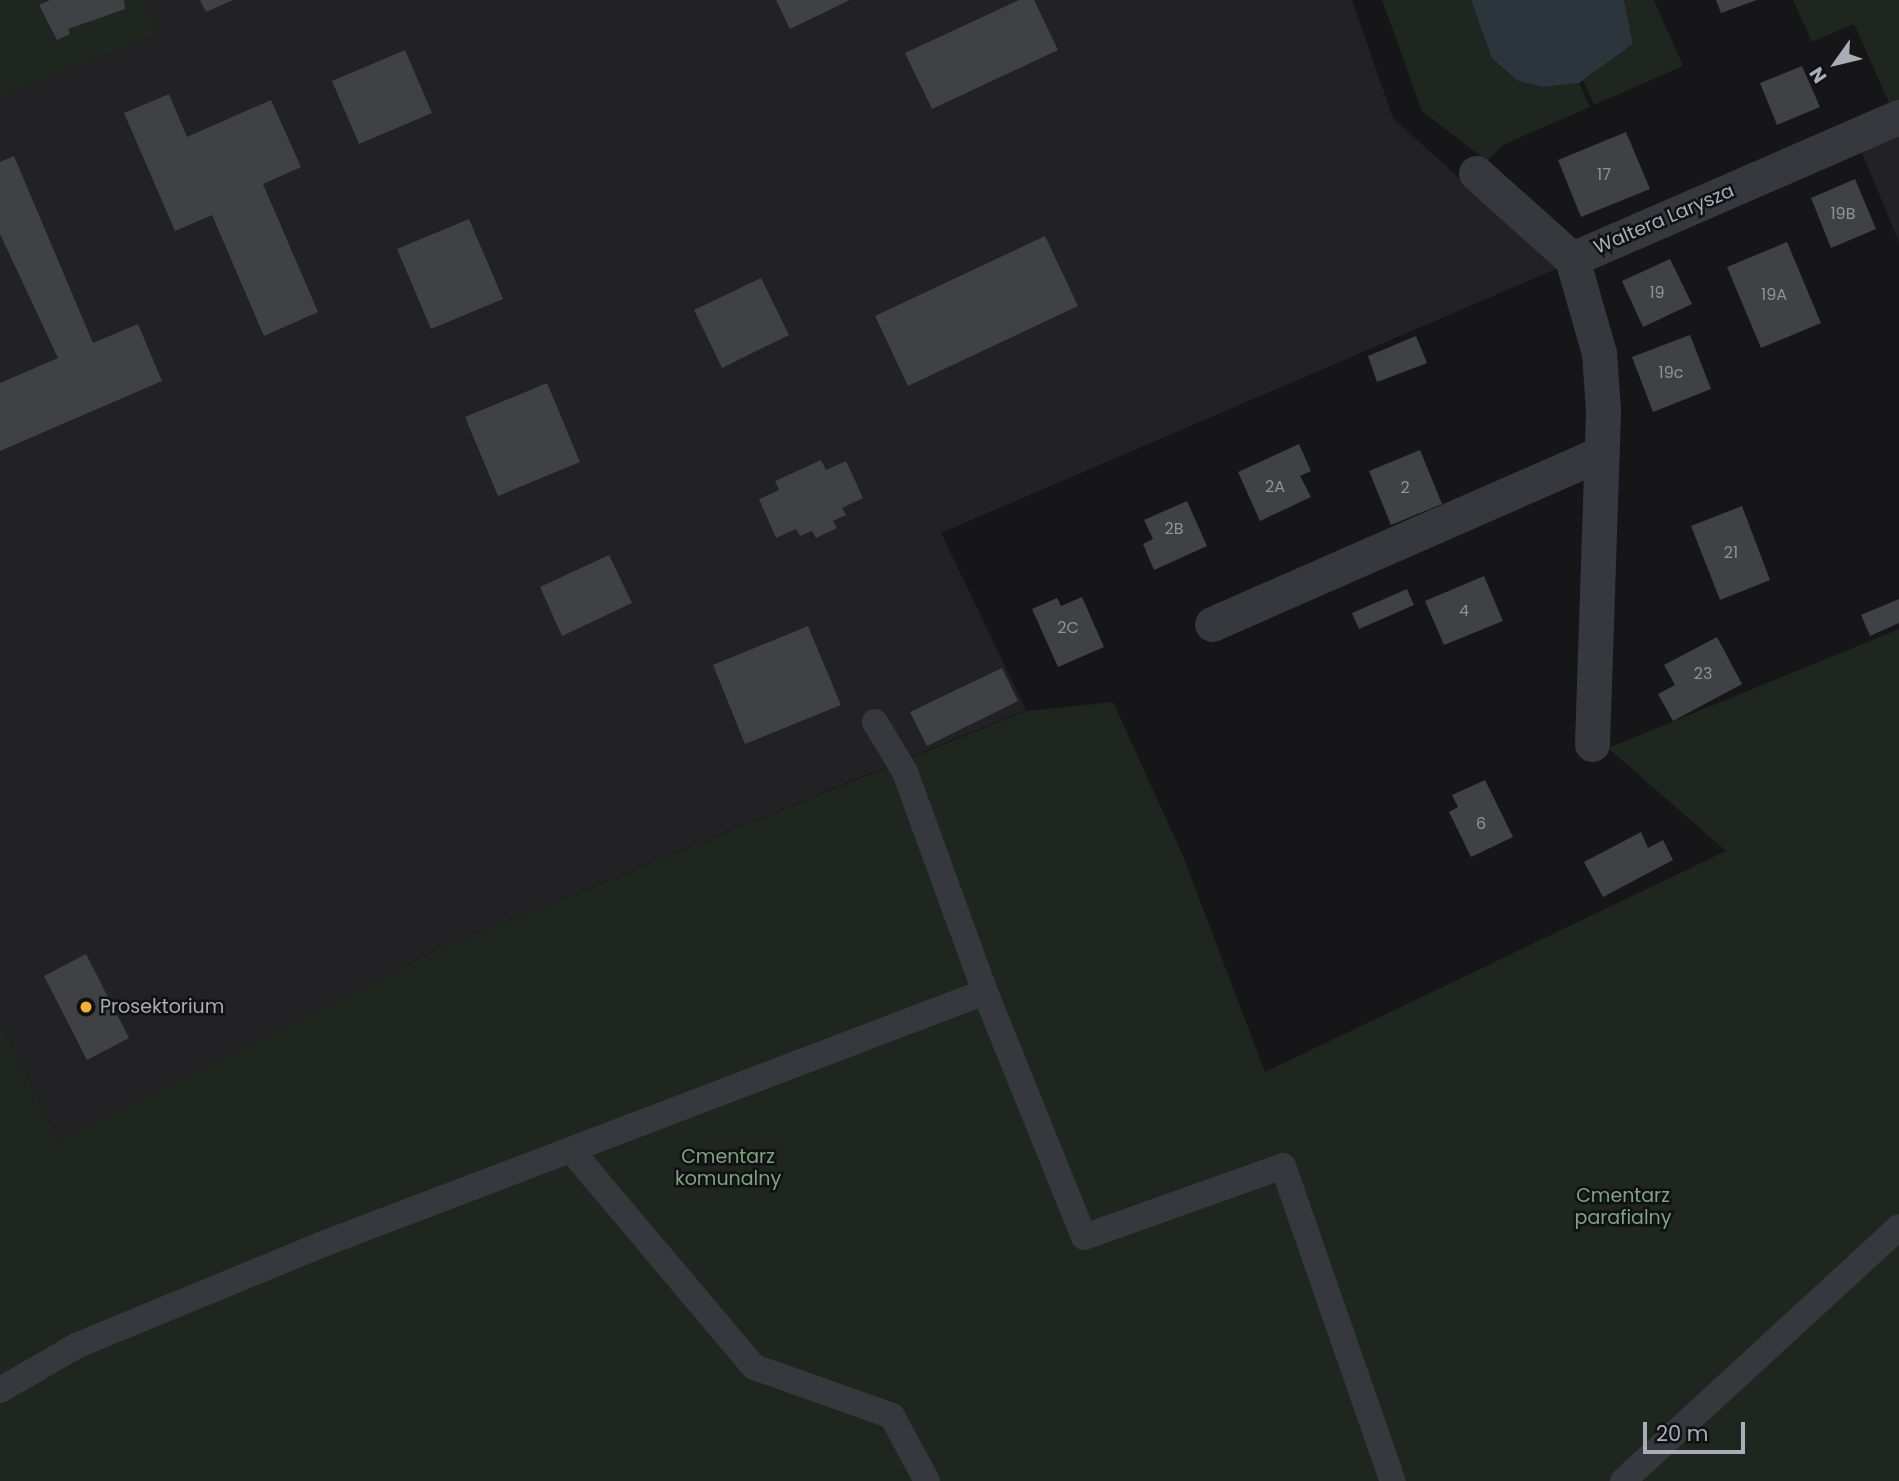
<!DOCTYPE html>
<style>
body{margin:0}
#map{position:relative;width:1899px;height:1481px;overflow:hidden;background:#161618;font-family:Poppins,sans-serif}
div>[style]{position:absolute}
.built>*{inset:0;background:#222225}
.green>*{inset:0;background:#1e261f}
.water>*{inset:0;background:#2c353c}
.building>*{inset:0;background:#404145}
.pedestrian>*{height:26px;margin:-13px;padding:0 13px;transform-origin:13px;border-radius:13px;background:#37383d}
.minor>*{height:35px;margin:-17.5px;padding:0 17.5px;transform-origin:17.5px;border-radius:17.5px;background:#37383d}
.dots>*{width:19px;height:19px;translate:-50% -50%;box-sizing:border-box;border:4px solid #111113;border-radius:50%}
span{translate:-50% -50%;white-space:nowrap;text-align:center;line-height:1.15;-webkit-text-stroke:5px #111113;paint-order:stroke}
.number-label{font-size:16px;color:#8e929b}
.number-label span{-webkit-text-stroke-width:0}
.street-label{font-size:19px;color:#a8adb8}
.poi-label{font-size:19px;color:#a8adb8}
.left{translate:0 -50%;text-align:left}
.park-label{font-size:19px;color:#7fa381}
.north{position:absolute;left:1801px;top:28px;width:70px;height:70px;-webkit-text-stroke:5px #111113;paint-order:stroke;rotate:236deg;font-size:19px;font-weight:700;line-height:28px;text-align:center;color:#a8adb8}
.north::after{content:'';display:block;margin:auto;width:24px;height:32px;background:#a8adb8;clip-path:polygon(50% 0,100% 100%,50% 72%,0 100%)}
.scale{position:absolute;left:1643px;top:1422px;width:102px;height:32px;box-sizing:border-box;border:4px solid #a8adb8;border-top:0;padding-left:9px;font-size:21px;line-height:24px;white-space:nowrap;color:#a8adb8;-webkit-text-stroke:5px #111113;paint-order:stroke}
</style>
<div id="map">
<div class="built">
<div style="clip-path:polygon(0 0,1352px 0,1393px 118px,1558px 268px,941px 533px,1026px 710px,438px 949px,58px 1141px,0 1018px)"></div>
<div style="clip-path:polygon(1899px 135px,1899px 242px,1860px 148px)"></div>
</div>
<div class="green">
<div style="clip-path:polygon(0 0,144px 0,159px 34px,0 97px)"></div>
<div style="clip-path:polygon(1382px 0,1471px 0,1492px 60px,1518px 81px,1543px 87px,1579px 83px,1590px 107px,1503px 145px,1487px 161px,1422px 111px)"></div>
<div style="clip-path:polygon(1624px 0,1654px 0,1683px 66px,1594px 105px,1583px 80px,1633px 44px)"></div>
<div style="clip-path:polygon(1793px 0,1899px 0,1899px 106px,1892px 109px,1854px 24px,1812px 42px)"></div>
<div style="clip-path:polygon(1899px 629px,1899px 1481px,0 1481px,0 1018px,58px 1141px,438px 949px,1026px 711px,1113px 702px,1183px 856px,1265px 1072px,1726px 851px,1608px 748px)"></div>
</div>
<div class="water">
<div style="clip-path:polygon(1471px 0,1624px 0,1633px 44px,1579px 83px,1543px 87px,1518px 81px,1492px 59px)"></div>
</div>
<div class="building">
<div style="clip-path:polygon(50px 0,124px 0,125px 9px,68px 29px,70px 34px,57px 40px,39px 5px)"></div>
<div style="clip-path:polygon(200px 0,233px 0,206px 12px)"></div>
<div style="clip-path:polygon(776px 0,850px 0,790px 29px)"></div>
<div style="clip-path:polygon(1019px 0,1034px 0,1058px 50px,932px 109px,905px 53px)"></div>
<div style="clip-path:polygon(1716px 0,1757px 0,1721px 13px)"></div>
<div style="clip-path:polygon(405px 50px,432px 113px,359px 144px,332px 81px)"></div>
<div style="clip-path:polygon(1802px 66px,1820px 107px,1777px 125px,1760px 83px)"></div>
<div style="clip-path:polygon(169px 94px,187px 137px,271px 100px,301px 167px,263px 184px,318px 312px,264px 336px,212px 215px,175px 231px,124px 113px)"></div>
<div style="clip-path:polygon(1626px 132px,1650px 189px,1581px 217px,1558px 160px)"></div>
<div style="clip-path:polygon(14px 156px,93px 343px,138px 324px,162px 381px,0 451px,0 383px,58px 358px,0 234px,0 162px)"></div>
<div style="clip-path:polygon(1855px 179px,1876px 229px,1831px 248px,1811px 198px)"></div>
<div style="clip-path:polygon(469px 219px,503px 299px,431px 329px,397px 249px)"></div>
<div style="clip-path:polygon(1045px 236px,1078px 306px,908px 386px,875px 316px)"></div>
<div style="clip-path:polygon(1787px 242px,1821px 323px,1761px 348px,1727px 267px)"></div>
<div style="clip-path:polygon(1670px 259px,1692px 304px,1643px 327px,1622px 281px)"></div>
<div style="clip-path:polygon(761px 278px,789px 335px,722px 368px,694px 310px)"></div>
<div style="clip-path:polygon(1690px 335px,1711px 389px,1653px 412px,1632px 357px)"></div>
<div style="clip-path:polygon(1416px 336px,1427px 363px,1377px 382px,1368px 356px)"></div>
<div style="clip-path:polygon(547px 383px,580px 462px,498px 496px,465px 417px)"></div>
<div style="clip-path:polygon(1299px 444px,1311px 471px,1300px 476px,1311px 497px,1260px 521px,1238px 472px)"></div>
<div style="clip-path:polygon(1420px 450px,1442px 504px,1391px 525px,1369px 471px)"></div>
<div style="clip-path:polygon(821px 460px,826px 470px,846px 461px,863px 498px,842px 508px,846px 515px,833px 521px,837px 528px,816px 538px,812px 531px,800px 536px,796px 529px,776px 538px,759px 499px,779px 490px,775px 481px)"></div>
<div style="clip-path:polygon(1187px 501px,1207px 546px,1154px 570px,1143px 544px,1153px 539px,1144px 520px)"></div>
<div style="clip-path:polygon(1742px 506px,1770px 580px,1720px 600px,1691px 526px)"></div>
<div style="clip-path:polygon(609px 555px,632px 603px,562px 636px,540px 587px)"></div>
<div style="clip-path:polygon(1484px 576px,1503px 621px,1444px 645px,1425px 601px)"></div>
<div style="clip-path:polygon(1407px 589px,1414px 605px,1359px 629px,1352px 613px)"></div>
<div style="clip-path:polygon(1082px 597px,1104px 647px,1058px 667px,1032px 609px,1057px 598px,1061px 606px)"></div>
<div style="clip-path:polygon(1899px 599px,1899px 623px,1870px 636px,1861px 615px)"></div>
<div style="clip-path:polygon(808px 626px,841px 705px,745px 744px,713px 665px)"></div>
<div style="clip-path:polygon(1717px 637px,1742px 684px,1673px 721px,1658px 694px,1675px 685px,1664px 665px)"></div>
<div style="clip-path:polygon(1002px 668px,1018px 701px,927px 746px,910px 712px)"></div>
<div style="clip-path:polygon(1485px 780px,1513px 837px,1471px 857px,1449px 812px,1458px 807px,1452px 795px)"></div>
<div style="clip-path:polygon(1641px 832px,1648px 848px,1663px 840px,1673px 860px,1603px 897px,1584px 862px)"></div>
<div style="clip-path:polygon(86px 954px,129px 1038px,87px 1060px,44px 976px)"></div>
</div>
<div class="pedestrian">
<div style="left:875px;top:722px;width:58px;rotate:59deg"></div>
<div style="left:905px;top:772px;width:234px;rotate:70deg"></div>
<div style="left:571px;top:1150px;width:284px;rotate:49.9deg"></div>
<div style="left:754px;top:1367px;width:146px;rotate:19.5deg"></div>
<div style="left:892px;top:1416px;width:74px;rotate:61.7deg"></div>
<div style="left:0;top:1390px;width:90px;rotate:-30deg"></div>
<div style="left:78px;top:1345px;width:265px;rotate:-22.4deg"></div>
<div style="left:323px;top:1244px;width:708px;rotate:-20.84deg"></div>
<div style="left:985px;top:992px;width:264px;rotate:68deg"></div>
<div style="left:1084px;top:1237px;width:211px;rotate:-19.6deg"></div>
<div style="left:1283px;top:1166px;width:334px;rotate:70.8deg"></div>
<div style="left:1623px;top:1481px;width:375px;rotate:-42.6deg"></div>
</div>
<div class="minor">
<div style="left:1476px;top:173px;width:129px;rotate:41.9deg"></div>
<div style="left:1212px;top:624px;width:425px;rotate:-23.7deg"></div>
<div style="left:1592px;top:744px;width:334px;rotate:-88.1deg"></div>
<div style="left:1603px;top:410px;width:57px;rotate:-94deg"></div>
<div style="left:1599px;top:353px;width:98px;rotate:-106deg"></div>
<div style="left:1572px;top:259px;width:357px;rotate:-23.5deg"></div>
</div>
<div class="dots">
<div style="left:86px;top:1007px;background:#f2b134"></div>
</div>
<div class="number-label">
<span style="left:1604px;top:175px">17</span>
<span style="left:1843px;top:214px">19B</span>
<span style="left:1657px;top:293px">19</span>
<span style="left:1774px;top:295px">19A</span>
<span style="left:1671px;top:373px">19c</span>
<span style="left:1275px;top:487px">2A</span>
<span style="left:1405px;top:488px">2</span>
<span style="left:1174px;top:529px">2B</span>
<span style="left:1731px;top:553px">21</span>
<span style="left:1464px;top:611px">4</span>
<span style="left:1068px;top:628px">2C</span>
<span style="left:1703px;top:674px">23</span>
<span style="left:1481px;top:824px">6</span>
</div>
<div class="street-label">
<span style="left:1664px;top:219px;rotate:-23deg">Waltera Larysza</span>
</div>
<div class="poi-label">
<span class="left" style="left:100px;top:1007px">Prosektorium</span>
</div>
<div class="park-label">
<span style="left:728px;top:1168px">Cmentarz<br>komunalny</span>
<span style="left:1623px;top:1207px">Cmentarz<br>parafialny</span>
</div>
<div class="north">N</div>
<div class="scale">20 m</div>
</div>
